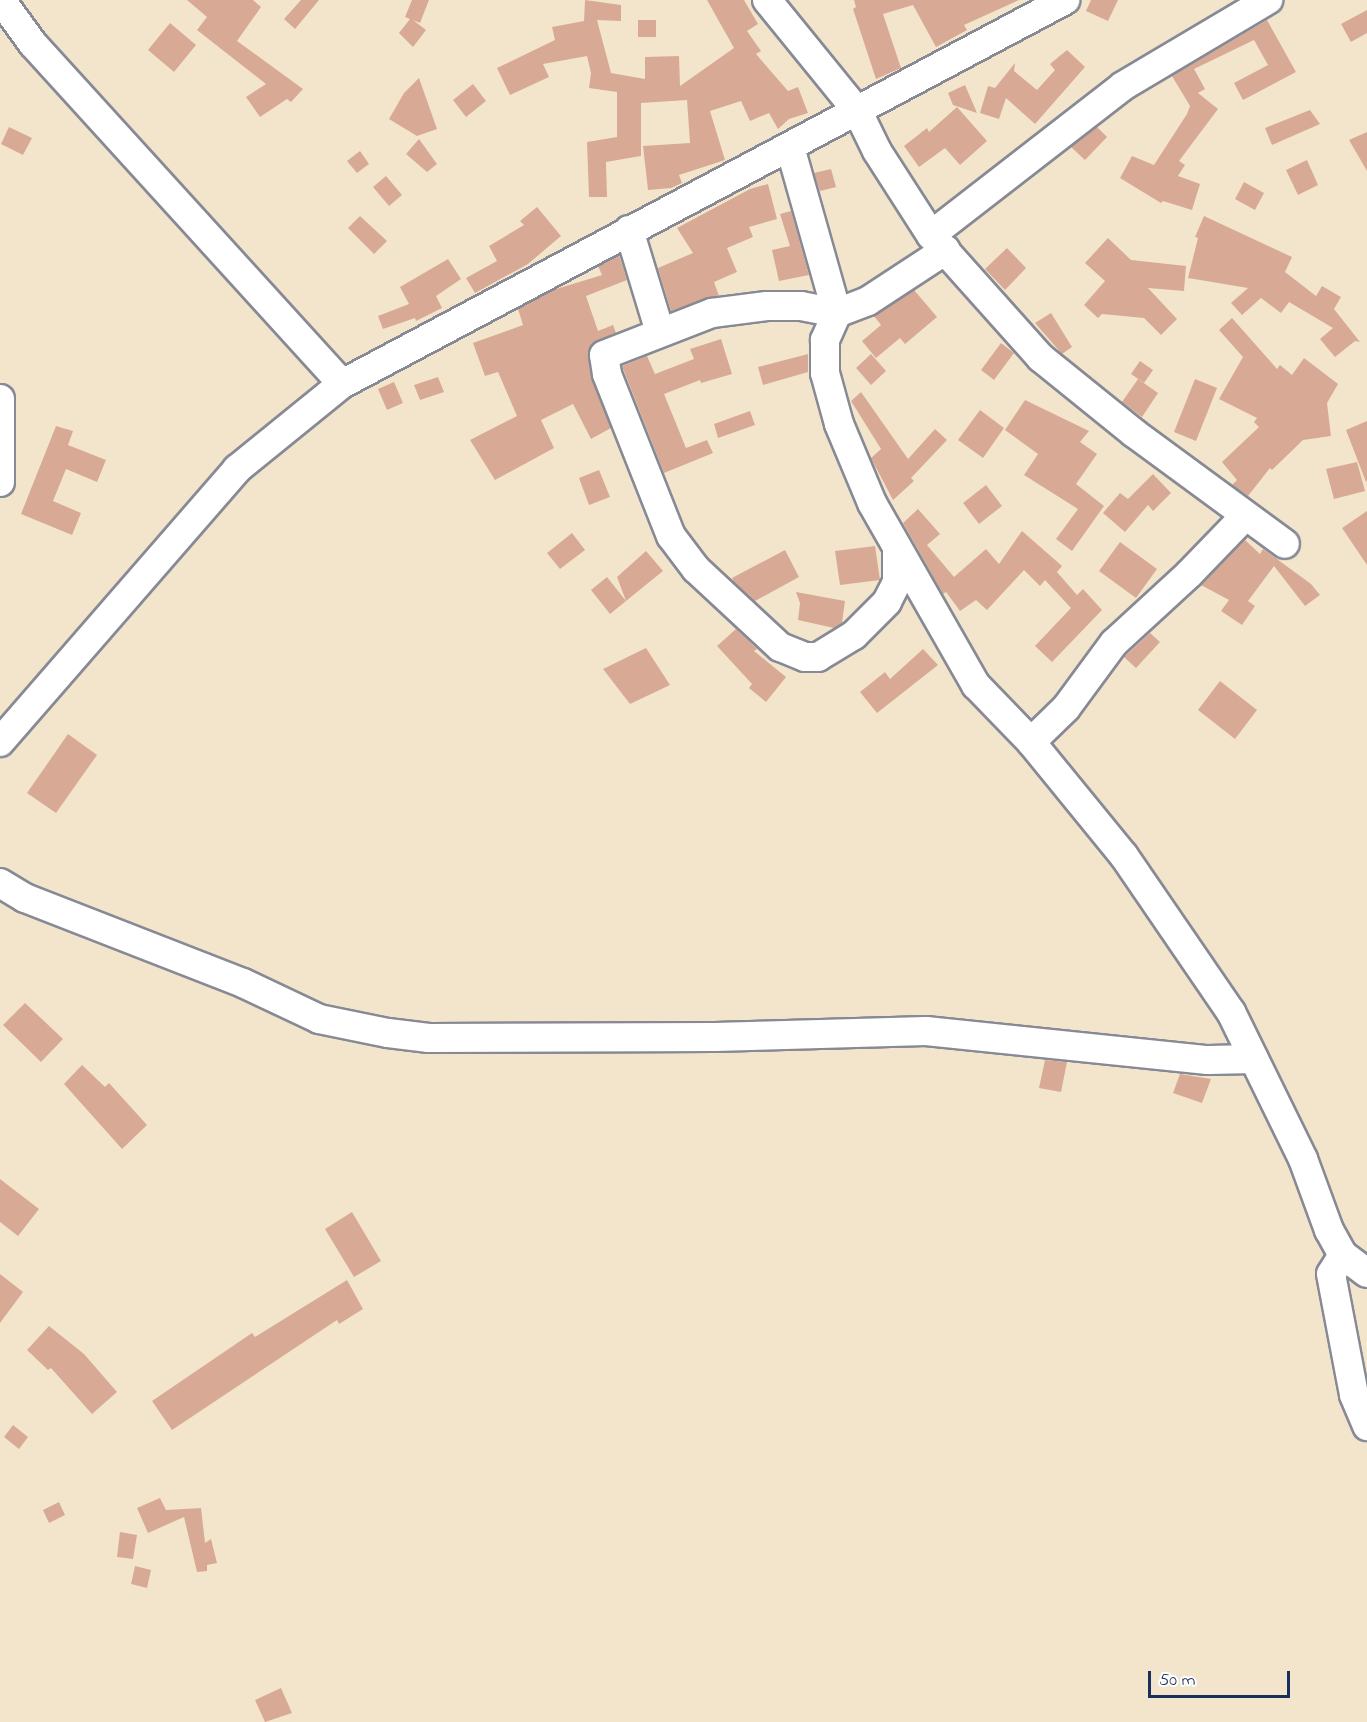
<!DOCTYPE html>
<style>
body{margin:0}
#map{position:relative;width:1367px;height:1722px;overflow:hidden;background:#f3e5cc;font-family:"Indie Flower",sans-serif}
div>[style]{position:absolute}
.building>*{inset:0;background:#d8aa95}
.roads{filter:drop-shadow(2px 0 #878a95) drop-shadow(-2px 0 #878a95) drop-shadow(0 2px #878a95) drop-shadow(0 -2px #878a95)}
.minor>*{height:28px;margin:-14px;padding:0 14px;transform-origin:14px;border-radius:14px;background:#fff}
span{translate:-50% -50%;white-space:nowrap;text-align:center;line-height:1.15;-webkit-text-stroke:4.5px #fff;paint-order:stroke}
.scale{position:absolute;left:1148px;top:1671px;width:142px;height:27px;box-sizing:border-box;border:3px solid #1b2f5e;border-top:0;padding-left:8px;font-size:18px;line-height:21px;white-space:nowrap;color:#1b2f5e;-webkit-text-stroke:4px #fff;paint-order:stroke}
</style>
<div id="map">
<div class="building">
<div style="clip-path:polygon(187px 0,253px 0,261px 7px,237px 41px,303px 89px,291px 102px,287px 99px,260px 117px,246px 97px,266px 84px,197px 30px,207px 17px)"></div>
<div style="clip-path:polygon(301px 0,319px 0,295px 29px,284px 19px)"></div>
<div style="clip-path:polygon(412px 0,429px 0,420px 23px,413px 20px,426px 30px,413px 47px,399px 33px,410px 19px,405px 17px)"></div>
<div style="clip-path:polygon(585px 0,621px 5px,621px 21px,597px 20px,611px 73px,645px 79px,645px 57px,679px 56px,680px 86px,734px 48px,707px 0,744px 0,758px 24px,747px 31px,761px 51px,756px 54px,788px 91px,798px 87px,808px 113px,789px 119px,778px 129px,769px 113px,750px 121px,741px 101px,710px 111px,725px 160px,679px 175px,682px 183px,671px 188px,648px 190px,643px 146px,690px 143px,687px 100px,641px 103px,641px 156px,606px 162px,607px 197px,589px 197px,587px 142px,617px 137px,617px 92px,589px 88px,591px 73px,587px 56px,543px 64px,549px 77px,510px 95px,497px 68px,555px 40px,552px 27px,584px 21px)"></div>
<div style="clip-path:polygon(854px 0,1019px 0,964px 25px,967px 30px,936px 47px,913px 5px,883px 14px,901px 68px,876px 79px,853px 9px,856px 7px)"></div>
<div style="clip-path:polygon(1091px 0,1118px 0,1108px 21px,1086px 11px)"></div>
<div style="clip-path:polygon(1367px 10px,1367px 33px,1351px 42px,1341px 24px)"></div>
<div style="clip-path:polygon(638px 20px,656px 20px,656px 37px,638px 37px)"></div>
<div style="clip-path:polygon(1267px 20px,1296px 72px,1243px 100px,1234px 83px,1268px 65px,1254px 40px,1194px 69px,1205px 89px,1198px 93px,1218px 109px,1179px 161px,1185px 165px,1178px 176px,1200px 184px,1192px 210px,1163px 201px,1161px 203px,1120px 178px,1132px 156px,1154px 165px,1187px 114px,1190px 106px,1172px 76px)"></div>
<div style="clip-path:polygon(170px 23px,196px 45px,174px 72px,148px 50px)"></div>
<div style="clip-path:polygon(1067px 50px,1085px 67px,1035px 124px,1006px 98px,999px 119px,980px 113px,988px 86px,995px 88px,1015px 63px,1014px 71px,1037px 90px,1055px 70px,1050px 64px)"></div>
<div style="clip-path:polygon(419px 78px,437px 129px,417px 136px,389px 119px,404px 93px)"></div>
<div style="clip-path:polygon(473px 84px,486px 101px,466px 117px,453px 100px)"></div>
<div style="clip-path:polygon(965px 85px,977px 113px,953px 105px,948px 93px)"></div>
<div style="clip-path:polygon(957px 107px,987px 141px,960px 165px,945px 148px,919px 167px,904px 146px,927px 128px,929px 132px)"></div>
<div style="clip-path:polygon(1310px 110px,1320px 124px,1272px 145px,1265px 128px)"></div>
<div style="clip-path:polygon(9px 127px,32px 138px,23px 155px,1px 144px)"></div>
<div style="clip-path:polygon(1097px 127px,1107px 137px,1085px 160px,1071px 147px)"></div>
<div style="clip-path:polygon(1367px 132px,1367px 171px,1349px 140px)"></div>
<div style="clip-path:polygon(419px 139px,437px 164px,427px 172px,406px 154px)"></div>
<div style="clip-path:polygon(360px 151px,369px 164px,357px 173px,347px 161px)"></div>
<div style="clip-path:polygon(1307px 160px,1318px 185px,1298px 195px,1286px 170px)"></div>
<div style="clip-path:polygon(831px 169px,836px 187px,820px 191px,814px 173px)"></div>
<div style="clip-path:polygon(386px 176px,402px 195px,389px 206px,373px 187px)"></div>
<div style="clip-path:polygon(1244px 182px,1264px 193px,1255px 210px,1235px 199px)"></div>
<div style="clip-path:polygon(768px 184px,777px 219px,749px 227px,753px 237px,727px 248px,737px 272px,714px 282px,719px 296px,671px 311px,658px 268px,693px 253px,677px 228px,750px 189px)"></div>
<div style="clip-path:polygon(537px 207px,561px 236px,528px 264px,475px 293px,466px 278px,497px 261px,489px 246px,524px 225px,520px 221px)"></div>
<div style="clip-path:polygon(791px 211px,809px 275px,779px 281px,772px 250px,790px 246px,780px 214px)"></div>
<div style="clip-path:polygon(360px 216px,387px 241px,374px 254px,348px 228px)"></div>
<div style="clip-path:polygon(1204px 216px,1292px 257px,1285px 272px,1316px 296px,1322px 286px,1341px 297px,1334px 309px,1360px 342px,1355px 341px,1335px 357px,1320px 339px,1333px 328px,1289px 302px,1281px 313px,1261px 298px,1242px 315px,1231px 303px,1248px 288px,1188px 278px,1198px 238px,1195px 237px)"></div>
<div style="clip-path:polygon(1108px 238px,1131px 260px,1186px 266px,1184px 291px,1148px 288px,1177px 319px,1161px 335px,1144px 318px,1102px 314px,1098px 318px,1084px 305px,1105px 281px,1085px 263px)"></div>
<div style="clip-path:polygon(1007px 248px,1026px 268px,1005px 290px,985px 269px)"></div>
<div style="clip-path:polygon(619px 255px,627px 280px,586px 296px,598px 331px,613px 325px,616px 333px,592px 343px,588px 357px,592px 380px,611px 428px,591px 439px,573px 404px,541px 420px,554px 448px,495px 480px,470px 440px,517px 416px,498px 372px,485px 376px,473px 343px,523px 325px,518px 309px,553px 290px,602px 275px,598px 266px)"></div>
<div style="clip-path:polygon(448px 259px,461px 279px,436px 296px,442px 308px,416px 321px,415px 318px,383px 329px,378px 316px,409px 304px,400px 287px)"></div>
<div style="clip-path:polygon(914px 290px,937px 317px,905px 344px,900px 338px,876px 358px,862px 341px,881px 325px,874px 316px)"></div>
<div style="clip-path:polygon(1051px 313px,1072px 347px,1062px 354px,1035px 323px)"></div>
<div style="clip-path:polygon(1232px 318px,1277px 369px,1280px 365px,1292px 375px,1304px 358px,1338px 384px,1327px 403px,1331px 436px,1303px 440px,1272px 470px,1270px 468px,1248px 496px,1232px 485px,1237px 480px,1222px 462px,1259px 427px,1254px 422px,1257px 418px,1219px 399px,1243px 357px,1219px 330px)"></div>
<div style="clip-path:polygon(721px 339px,732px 374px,701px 383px,700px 380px,664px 394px,686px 448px,707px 440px,713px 453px,664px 473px,622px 366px,647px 356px,655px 374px,694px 359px,690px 349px)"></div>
<div style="clip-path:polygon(1001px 343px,1014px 353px,994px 380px,981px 370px)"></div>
<div style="clip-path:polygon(808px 354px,808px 372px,763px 385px,758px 367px)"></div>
<div style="clip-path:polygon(871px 354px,886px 371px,871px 385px,856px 368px)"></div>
<div style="clip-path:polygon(1140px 361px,1153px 370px,1144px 383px,1131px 374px)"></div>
<div style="clip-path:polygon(438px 377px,444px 392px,420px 400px,414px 385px)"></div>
<div style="clip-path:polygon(1138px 379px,1158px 393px,1142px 417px,1122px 402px)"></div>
<div style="clip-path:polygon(1195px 379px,1217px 388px,1196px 441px,1174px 432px)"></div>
<div style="clip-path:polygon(394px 382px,403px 403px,387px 410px,378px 389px)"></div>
<div style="clip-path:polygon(861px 392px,908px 459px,935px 429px,947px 440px,911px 478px,914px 481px,893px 500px,871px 458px,881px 449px,851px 401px)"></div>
<div style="clip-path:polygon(1025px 400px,1089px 431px,1080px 442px,1097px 454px,1076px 484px,1104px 506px,1072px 551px,1056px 539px,1078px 509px,1024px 475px,1038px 454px,1005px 430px)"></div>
<div style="clip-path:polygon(980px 410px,1004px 428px,983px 458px,958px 440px)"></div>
<div style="clip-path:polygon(750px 411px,755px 425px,718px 438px,714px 424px)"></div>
<div style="clip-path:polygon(1367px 421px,1367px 481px,1366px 482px,1346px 430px)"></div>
<div style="clip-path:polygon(56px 426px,73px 431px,68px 445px,106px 460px,97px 482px,66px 469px,53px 501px,81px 513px,72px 535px,21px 514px)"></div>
<div style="clip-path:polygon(1357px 462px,1365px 491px,1334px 499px,1326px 469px)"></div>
<div style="clip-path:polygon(599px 470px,610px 497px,589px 505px,579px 478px)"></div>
<div style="clip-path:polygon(1153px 474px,1171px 493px,1153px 511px,1148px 505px,1125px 532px,1103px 513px,1120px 493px,1128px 499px)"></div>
<div style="clip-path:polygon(986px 485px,1002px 506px,979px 524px,963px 503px)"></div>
<div style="clip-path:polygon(918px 509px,940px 534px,927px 545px,954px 577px,986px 549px,999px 564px,1022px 531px,1062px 566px,1057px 572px,1077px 595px,1083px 589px,1102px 610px,1052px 662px,1035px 646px,1071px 608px,1045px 580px,1040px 586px,1024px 570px,987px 610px,976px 600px,960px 611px,946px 592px,943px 594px,903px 523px)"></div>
<div style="clip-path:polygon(1367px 511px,1367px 565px,1342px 528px)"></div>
<div style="clip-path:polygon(572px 533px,585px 550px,560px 569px,547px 553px)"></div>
<div style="clip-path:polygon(1245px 540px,1260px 554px,1263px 549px,1311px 584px,1320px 595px,1305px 606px,1274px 566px,1248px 601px,1255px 606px,1242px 625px,1221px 611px,1229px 600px,1201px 585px)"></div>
<div style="clip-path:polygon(1120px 542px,1157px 569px,1136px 598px,1099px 571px)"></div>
<div style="clip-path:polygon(875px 546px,880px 580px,840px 585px,835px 551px)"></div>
<div style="clip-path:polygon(785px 550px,799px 577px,755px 601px,734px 582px,732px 578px)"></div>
<div style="clip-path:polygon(646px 551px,663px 571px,626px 601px,617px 577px)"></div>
<div style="clip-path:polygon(607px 577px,626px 601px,610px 614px,591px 590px)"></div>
<div style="clip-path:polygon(796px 592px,845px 601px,842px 623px,834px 628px,798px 620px,800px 603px)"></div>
<div style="clip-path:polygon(736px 629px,757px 649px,754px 651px,786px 677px,766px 702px,749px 688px,752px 684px,717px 646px)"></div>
<div style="clip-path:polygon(1150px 633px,1160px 642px,1136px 668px,1124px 657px)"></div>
<div style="clip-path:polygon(646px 648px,670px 685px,630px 704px,603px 669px)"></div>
<div style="clip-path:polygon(923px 649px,938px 665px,877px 713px,860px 692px,885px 672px,890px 679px)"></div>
<div style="clip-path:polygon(1220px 681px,1257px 710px,1235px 739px,1198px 710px)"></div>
<div style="clip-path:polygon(68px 734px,97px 755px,56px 813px,27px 793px)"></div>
<div style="clip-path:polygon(25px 1003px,63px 1039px,41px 1062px,3px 1025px)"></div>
<div style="clip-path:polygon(1045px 1060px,1067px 1062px,1061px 1092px,1039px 1088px)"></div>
<div style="clip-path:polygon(82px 1065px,105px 1087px,109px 1083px,147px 1125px,122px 1149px,64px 1084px)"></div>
<div style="clip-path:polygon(1180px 1074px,1211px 1079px,1202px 1103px,1173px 1093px)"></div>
<div style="clip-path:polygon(0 1179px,39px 1209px,18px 1236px,0 1222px)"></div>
<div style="clip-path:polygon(352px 1212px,381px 1261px,354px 1277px,325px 1229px)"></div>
<div style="clip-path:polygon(0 1274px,23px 1292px,0 1323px)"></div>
<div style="clip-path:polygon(347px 1280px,363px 1309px,339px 1324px,337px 1320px,172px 1430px,152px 1401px,252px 1333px,255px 1337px)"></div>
<div style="clip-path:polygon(49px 1326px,84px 1354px,117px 1392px,92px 1414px,51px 1368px,48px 1370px,27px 1350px)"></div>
<div style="clip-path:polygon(13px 1425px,28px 1437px,19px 1449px,4px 1437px)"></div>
<div style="clip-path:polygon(160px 1498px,166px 1510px,201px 1508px,205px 1543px,211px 1539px,217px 1563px,207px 1565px,207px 1571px,197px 1572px,184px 1517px,148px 1533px,137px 1508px)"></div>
<div style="clip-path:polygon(59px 1502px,65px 1515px,49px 1523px,43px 1510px)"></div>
<div style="clip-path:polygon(120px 1532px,137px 1535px,133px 1559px,117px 1557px)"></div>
<div style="clip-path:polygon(135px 1566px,151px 1570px,147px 1588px,131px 1584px)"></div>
<div style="clip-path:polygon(281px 1688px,292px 1713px,265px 1722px,255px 1700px)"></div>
</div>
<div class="roads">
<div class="minor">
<div style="left:1px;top:0;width:54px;rotate:54deg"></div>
<div style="left:33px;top:44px;width:459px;rotate:47.7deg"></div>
<div style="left:767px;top:0;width:144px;rotate:50.9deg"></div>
<div style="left:858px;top:112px;width:43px;rotate:64deg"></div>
<div style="left:877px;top:151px;width:100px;rotate:57.3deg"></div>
<div style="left:931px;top:235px;width:165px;rotate:48.2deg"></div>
<div style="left:1041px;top:358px;width:119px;rotate:38.9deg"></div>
<div style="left:1134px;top:433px;width:187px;rotate:36.3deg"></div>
<div style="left:790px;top:147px;width:173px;rotate:74.2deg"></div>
<div style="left:837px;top:313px;width:30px;rotate:114deg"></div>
<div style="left:825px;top:340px;width:33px;rotate:90deg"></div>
<div style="left:825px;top:373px;width:53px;rotate:74.6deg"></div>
<div style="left:839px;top:424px;width:86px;rotate:67.3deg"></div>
<div style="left:872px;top:503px;width:210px;rotate:60.3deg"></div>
<div style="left:976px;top:685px;width:79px;rotate:46deg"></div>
<div style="left:1031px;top:742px;width:147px;rotate:50.8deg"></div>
<div style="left:1124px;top:856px;width:189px;rotate:55.6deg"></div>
<div style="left:1231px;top:1012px;width:164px;rotate:63.9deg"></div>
<div style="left:1303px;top:1159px;width:76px;rotate:69.9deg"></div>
<div style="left:1329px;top:1230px;width:29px;rotate:61deg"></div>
<div style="left:1343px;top:1255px;width:30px;rotate:37deg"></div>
<div style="left:629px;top:230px;width:107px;rotate:73.1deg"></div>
<div style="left:931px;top:235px;width:243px;rotate:-37.8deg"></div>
<div style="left:1123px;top:86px;width:169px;rotate:-30.7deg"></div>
<div style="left:0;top:399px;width:83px;rotate:90deg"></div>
<div style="left:897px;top:549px;width:33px;rotate:90deg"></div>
<div style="left:897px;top:582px;width:22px;rotate:117deg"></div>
<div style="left:887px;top:602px;width:47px;rotate:135deg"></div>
<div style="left:854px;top:635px;width:42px;rotate:148.6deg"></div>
<div style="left:818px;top:657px;width:13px;rotate:180deg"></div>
<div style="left:805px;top:657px;width:27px;rotate:-158deg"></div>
<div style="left:780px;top:647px;width:115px;rotate:-137.1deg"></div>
<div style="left:696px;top:569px;width:41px;rotate:-127.1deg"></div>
<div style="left:671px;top:536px;width:174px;rotate:-111.6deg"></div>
<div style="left:607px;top:374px;width:19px;rotate:-99deg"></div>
<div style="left:604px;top:355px;width:116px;rotate:-21.3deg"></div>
<div style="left:712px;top:313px;width:55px;rotate:-7.3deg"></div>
<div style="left:767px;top:306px;width:34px"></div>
<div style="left:801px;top:306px;width:37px;rotate:11deg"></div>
<div style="left:837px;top:313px;width:33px;rotate:-21deg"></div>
<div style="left:868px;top:301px;width:93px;rotate:-33.2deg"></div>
<div style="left:0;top:742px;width:362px;rotate:-49deg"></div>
<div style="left:237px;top:469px;width:135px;rotate:-39deg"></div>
<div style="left:342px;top:384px;width:819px;rotate:-27.97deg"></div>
<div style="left:1031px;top:742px;width:49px;rotate:-44.2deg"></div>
<div style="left:1066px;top:708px;width:81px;rotate:-53.6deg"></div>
<div style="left:1114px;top:643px;width:102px;rotate:-42.6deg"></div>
<div style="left:1189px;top:574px;width:81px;rotate:-46deg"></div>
<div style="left:0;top:883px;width:29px;rotate:31deg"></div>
<div style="left:25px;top:898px;width:234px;rotate:21.3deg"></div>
<div style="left:243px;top:983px;width:84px;rotate:25.3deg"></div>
<div style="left:319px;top:1019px;width:70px;rotate:11.5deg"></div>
<div style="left:388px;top:1033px;width:41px;rotate:7deg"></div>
<div style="left:429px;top:1038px;width:286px;rotate:-0.2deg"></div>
<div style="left:715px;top:1037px;width:211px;rotate:-1.6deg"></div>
<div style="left:926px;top:1031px;width:283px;rotate:5.9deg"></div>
<div style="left:1208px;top:1060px;width:46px;rotate:-1.2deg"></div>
<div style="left:1343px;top:1255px;width:22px;rotate:122deg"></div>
<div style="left:1331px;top:1274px;width:123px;rotate:79.2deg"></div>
<div style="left:1354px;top:1395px;width:34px;rotate:67deg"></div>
</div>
</div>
<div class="scale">50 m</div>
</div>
